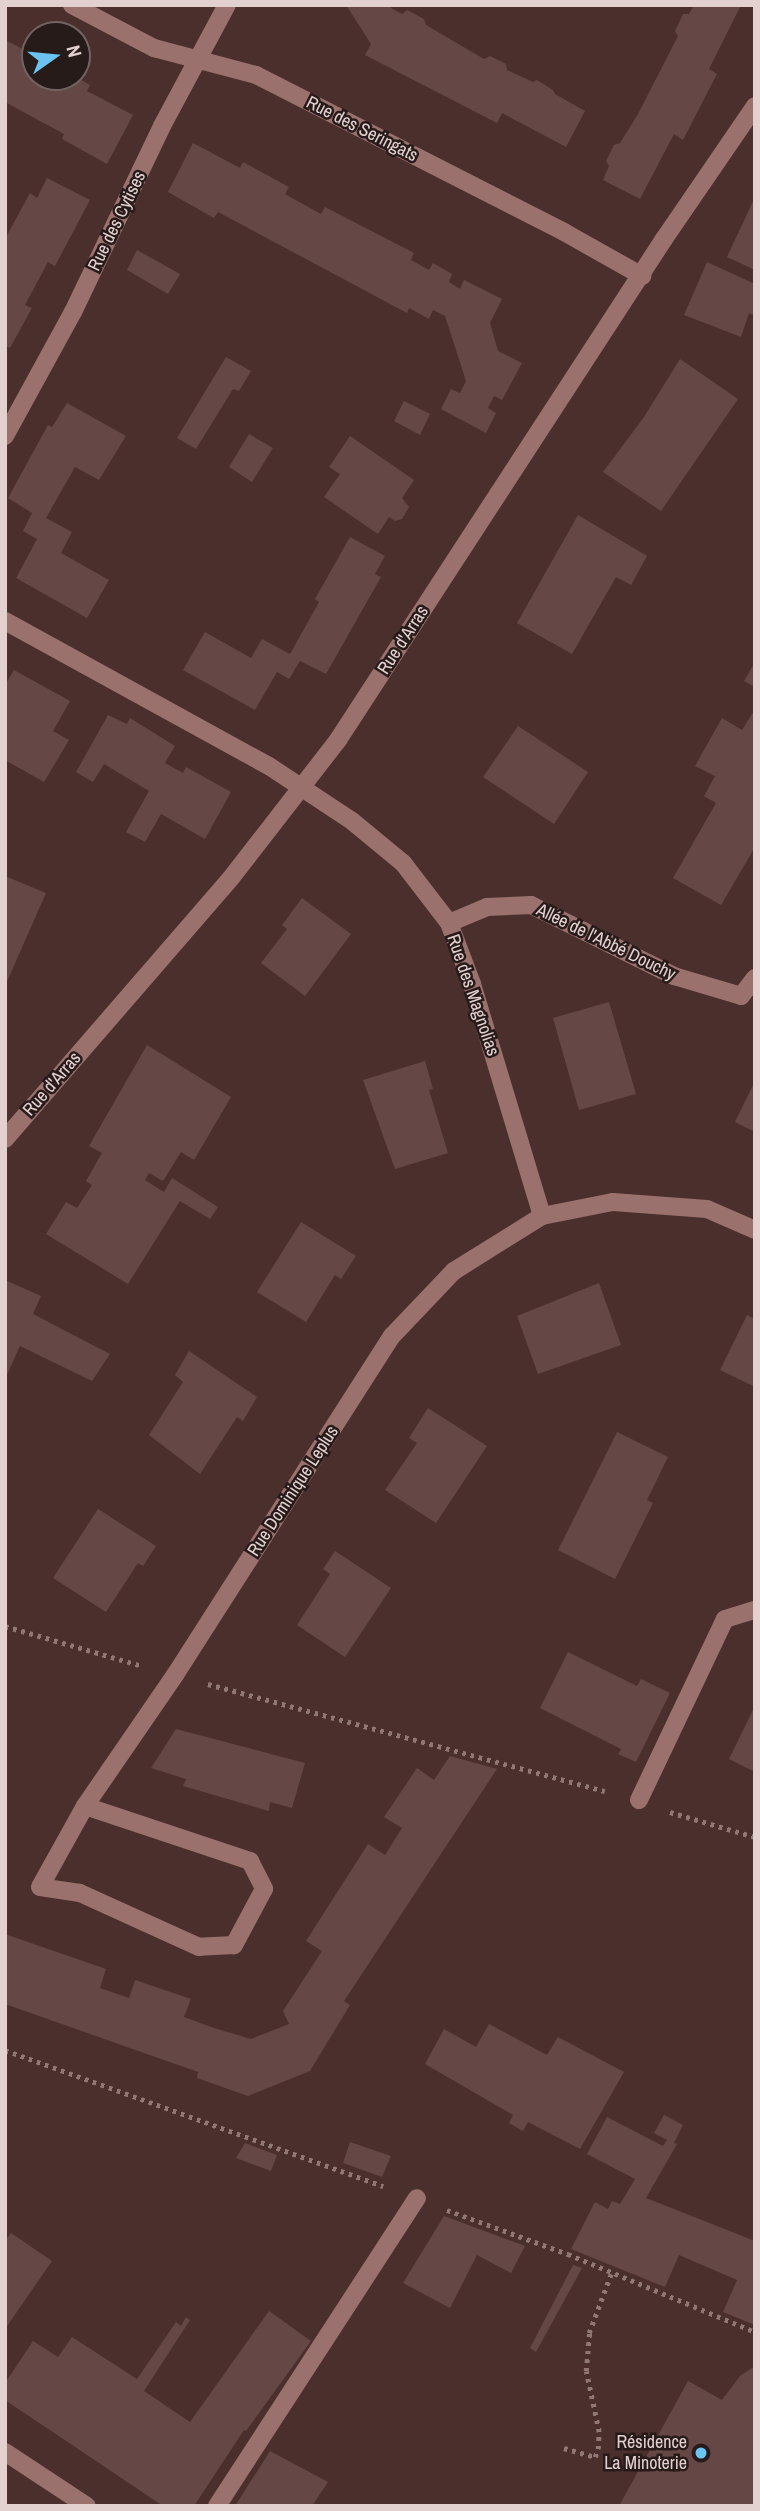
<!DOCTYPE html>
<meta charset="utf-8">
<style>
body{margin:0}
#map{position:relative;width:760px;height:2511px;overflow:hidden;background:#4a2f2d;font-family:"Archivo Narrow",sans-serif}
div>[style]{position:absolute}
.building>*{inset:0;background:#654846}
.path>*{height:4.5px;margin-top:-2.25px;transform-origin:0;background:repeating-linear-gradient(90deg,#8f7876 0 3.5px,transparent 0 8.5px)}
.minor>*{height:18px;margin:-9px;padding:0 9px;transform-origin:9px;border-radius:9px;background:#9b716e}
.dots>*{width:19px;height:19px;translate:-50% -50%;box-sizing:border-box;border:4px solid #271b1a;border-radius:50%}
span{translate:-50% -50%;white-space:nowrap;text-align:center;line-height:1.15;-webkit-text-stroke:5px #271b1a;paint-order:stroke}
.street-label{font-size:18px;color:#e3d1d0}
.poi-label{font-size:18px;color:#e3d1d0}
.right{translate:-100% -50%;text-align:right}
.frame{position:absolute;inset:0;border:7px solid #e3d1d0;pointer-events:none}
.north{position:absolute;left:21px;top:21px;width:70px;height:70px;box-sizing:border-box;background:#271b1a;border:2px solid #726463;border-radius:50%;rotate:75deg;font-size:19px;font-weight:700;line-height:28px;text-align:center;color:#e3d1d0}
.north::after{content:'';display:block;margin:auto;width:24px;height:32px;background:#6ac3f1;clip-path:polygon(50% 0,100% 100%,50% 72%,0 100%)}
</style>
<div id="map">
<div class="building">
<div style="clip-path:polygon(346px 5px,393px 5px,391px 8px,402px 14px,407px 10px,424px 19px,426px 25px,484px 59px,490px 56px,506px 64px,507px 70px,533px 82px,537px 80px,553px 90px,555px 94px,585px 111px,566px 147px,502px 113px,497px 123px,365px 55px,371px 44px)"></div>
<div style="clip-path:polygon(694px 5px,741px 5px,709px 69px,717px 74px,683px 140px,674px 134px,640px 199px,603px 180px,609px 166px,606px 161px,614px 145px,620px 143px,638px 114px,678px 36px,675px 31px,683px 14px,689px 14px)"></div>
<div style="clip-path:polygon(5px 40px,27px 51px,24px 57px,35px 64px,35px 77px,76px 77px,90px 85px,87px 91px,133px 115px,107px 164px,62px 139px,64px 134px,5px 102px)"></div>
<div style="clip-path:polygon(193px 143px,240px 168px,243px 162px,289px 187px,285px 194px,321px 214px,325px 207px,414px 253px,411px 260px,429px 270px,433px 263px,452px 274px,449px 282px,460px 289px,464px 280px,502px 299px,490px 323px,498px 351px,522px 363px,502px 400px,494px 396px,488px 408px,496px 413px,486px 433px,441px 409px,451px 389px,460px 393px,466px 381px,445px 316px,433px 310px,429px 319px,409px 308px,407px 313px,218px 212px,214px 218px,168px 192px)"></div>
<div style="clip-path:polygon(47px 178px,90px 200px,55px 266px,48px 262px,25px 305px,32px 308px,10px 348px,5px 346px,5px 239px,30px 193px,37px 198px)"></div>
<div style="clip-path:polygon(755px 197px,755px 270px,727px 257px)"></div>
<div style="clip-path:polygon(137px 250px,180px 274px,168px 294px,127px 270px)"></div>
<div style="clip-path:polygon(707px 262px,755px 284px,755px 316px,749px 313px,741px 337px,684px 315px)"></div>
<div style="clip-path:polygon(226px 357px,251px 371px,239px 391px,233px 389px,196px 449px,177px 438px)"></div>
<div style="clip-path:polygon(680px 359px,738px 399px,661px 511px,603px 472px,644px 417px)"></div>
<div style="clip-path:polygon(404px 401px,430px 414px,420px 435px,394px 421px)"></div>
<div style="clip-path:polygon(67px 403px,126px 436px,99px 480px,75px 467px,46px 518px,72px 532px,61px 553px,109px 580px,87px 618px,16px 578px,37px 539px,23px 531px,32px 513px,8px 498px,48px 425px,52px 427px)"></div>
<div style="clip-path:polygon(249px 434px,273px 448px,252px 482px,229px 467px)"></div>
<div style="clip-path:polygon(350px 436px,414px 480px,402px 498px,409px 507px,402px 519px,395px 521px,389px 517px,378px 534px,324px 497px,340px 474px,329px 467px)"></div>
<div style="clip-path:polygon(578px 515px,647px 556px,631px 585px,616px 577px,572px 654px,517px 623px)"></div>
<div style="clip-path:polygon(350px 537px,385px 556px,375px 574px,381px 577px,326px 674px,300px 661px,289px 679px,277px 672px,255px 710px,183px 670px,205px 632px,251px 658px,262px 639px,290px 654px,319px 602px,315px 599px)"></div>
<div style="clip-path:polygon(755px 662px,755px 687px,744px 681px)"></div>
<div style="clip-path:polygon(14px 670px,70px 701px,53px 731px,69px 740px,44px 782px,5px 760px,5px 685px)"></div>
<div style="clip-path:polygon(755px 709px,755px 847px,721px 905px,673px 878px,716px 803px,704px 796px,715px 776px,695px 766px,722px 718px,742px 730px)"></div>
<div style="clip-path:polygon(108px 715px,127px 724px,130px 718px,175px 746px,165px 763px,183px 773px,186px 767px,231px 792px,205px 839px,161px 814px,145px 842px,126px 832px,149px 791px,104px 764px,93px 782px,76px 772px)"></div>
<div style="clip-path:polygon(518px 726px,588px 772px,554px 824px,483px 777px)"></div>
<div style="clip-path:polygon(5px 876px,46px 893px,5px 986px)"></div>
<div style="clip-path:polygon(302px 898px,351px 934px,305px 996px,261px 963px,287px 929px,282px 925px)"></div>
<div style="clip-path:polygon(609px 1002px,636px 1094px,579px 1110px,553px 1018px)"></div>
<div style="clip-path:polygon(147px 1045px,231px 1097px,194px 1160px,181px 1152px,163px 1181px,149px 1173px,145px 1180px,164px 1192px,172px 1178px,218px 1207px,210px 1219px,180px 1201px,128px 1284px,46px 1234px,66px 1202px,77px 1208px,92px 1185px,86px 1181px,102px 1153px,89px 1146px)"></div>
<div style="clip-path:polygon(425px 1061px,433px 1089px,429px 1090px,448px 1153px,395px 1169px,363px 1080px)"></div>
<div style="clip-path:polygon(755px 1081px,755px 1132px,735px 1122px)"></div>
<div style="clip-path:polygon(301px 1222px,356px 1256px,341px 1279px,335px 1275px,306px 1322px,257px 1292px)"></div>
<div style="clip-path:polygon(5px 1280px,41px 1296px,33px 1314px,110px 1354px,92px 1381px,20px 1346px,5px 1379px)"></div>
<div style="clip-path:polygon(599px 1283px,621px 1345px,538px 1374px,517px 1316px)"></div>
<div style="clip-path:polygon(747px 1315px,755px 1319px,755px 1387px,720px 1370px)"></div>
<div style="clip-path:polygon(189px 1351px,257px 1397px,243px 1421px,237px 1417px,200px 1474px,149px 1435px,183px 1382px,175px 1375px)"></div>
<div style="clip-path:polygon(428px 1408px,487px 1446px,436px 1523px,385px 1490px,417px 1443px,409px 1438px)"></div>
<div style="clip-path:polygon(617px 1432px,668px 1457px,647px 1500px,653px 1503px,615px 1579px,558px 1550px)"></div>
<div style="clip-path:polygon(98px 1509px,156px 1546px,143px 1566px,138px 1563px,106px 1612px,53px 1578px)"></div>
<div style="clip-path:polygon(335px 1551px,391px 1588px,345px 1657px,297px 1625px,330px 1574px,323px 1569px)"></div>
<div style="clip-path:polygon(568px 1652px,637px 1686px,641px 1679px,670px 1693px,636px 1762px,618px 1754px,621px 1749px,540px 1708px)"></div>
<div style="clip-path:polygon(753px 1710px,755px 1711px,755px 1772px,729px 1759px)"></div>
<div style="clip-path:polygon(176px 1729px,305px 1763px,292px 1808px,270px 1802px,269px 1811px,183px 1786px,186px 1779px,151px 1768px)"></div>
<div style="clip-path:polygon(450px 1756px,497px 1769px,344px 2001px,350px 2005px,310px 2071px,248px 2096px,197px 2078px,198px 2072px,5px 2004px,5px 1934px,106px 1969px,100px 1988px,129px 1998px,135px 1980px,191px 1999px,184px 2017px,214px 2028px,251px 2039px,289px 2024px,283px 2011px,322px 1951px,306px 1941px,368px 1844px,385px 1855px,402px 1828px,384px 1817px,417px 1768px,434px 1780px)"></div>
<div style="clip-path:polygon(489px 2024px,547px 2055px,558px 2037px,624px 2072px,580px 2149px,528px 2122px,523px 2131px,509px 2123px,513px 2115px,425px 2064px,444px 2029px,476px 2047px)"></div>
<div style="clip-path:polygon(664px 2115px,683px 2125px,674px 2143px,677px 2144px,646px 2198px,755px 2241px,755px 2325px,723px 2312px,737px 2280px,679px 2255px,665px 2287px,571px 2249px,595px 2202px,608px 2209px,612px 2201px,620px 2204px,635px 2179px,587px 2154px,607px 2117px,663px 2146px,667px 2140px,654px 2133px)"></div>
<div style="clip-path:polygon(350px 2142px,391px 2156px,382px 2177px,343px 2163px)"></div>
<div style="clip-path:polygon(245px 2143px,277px 2155px,271px 2171px,236px 2158px)"></div>
<div style="clip-path:polygon(444px 2216px,525px 2246px,511px 2273px,477px 2255px,450px 2308px,403px 2283px)"></div>
<div style="clip-path:polygon(11px 2233px,52px 2261px,5px 2329px,5px 2241px)"></div>
<div style="clip-path:polygon(573px 2265px,582px 2268px,536px 2352px,530px 2348px)"></div>
<div style="clip-path:polygon(269px 2311px,311px 2341px,246px 2431px,244px 2430px,194px 2506px,163px 2506px,5px 2400px,5px 2383px,33px 2341px,58px 2357px,72px 2337px,137px 2379px,176px 2322px,181px 2326px,186px 2317px,190px 2320px,144px 2391px,190px 2422px)"></div>
<div style="clip-path:polygon(755px 2366px,755px 2506px,619px 2506px,688px 2381px,722px 2400px,740px 2376px)"></div>
<div style="clip-path:polygon(270px 2451px,328px 2482px,312px 2506px,235px 2506px)"></div>
</div>
<div class="path">
<div style="left:5px;top:1626px;width:140px;rotate:16.2deg"></div>
<div style="left:208px;top:1684px;width:411px;rotate:15.1deg"></div>
<div style="left:670px;top:1812px;width:89px;rotate:16.4deg"></div>
<div style="left:5px;top:2050px;width:402px;rotate:19.8deg"></div>
<div style="left:447px;top:2210px;width:129px;rotate:20deg"></div>
<div style="left:568px;top:2254px;width:203px;rotate:22.6deg"></div>
<div style="left:564px;top:2448px;width:32px;rotate:16deg"></div>
<div style="left:595px;top:2457px;width:9px;rotate:-69deg"></div>
<div style="left:598px;top:2449px;width:17px;rotate:-87deg"></div>
<div style="left:599px;top:2432px;width:62px;rotate:-102deg"></div>
<div style="left:586px;top:2371px;width:38px;rotate:-85deg"></div>
<div style="left:589px;top:2333px;width:63px;rotate:-69.6deg"></div>
</div>
<div class="minor">
<div style="left:72px;top:5px;width:93px;rotate:27.7deg"></div>
<div style="left:154px;top:48px;width:106px;rotate:14.8deg"></div>
<div style="left:256px;top:75px;width:346px;rotate:27deg"></div>
<div style="left:564px;top:232px;width:90px;rotate:29.4deg"></div>
<div style="left:5px;top:436px;width:141px;rotate:-61.3deg"></div>
<div style="left:73px;top:312px;width:206px;rotate:-64.4deg"></div>
<div style="left:162px;top:126px;width:137px;rotate:-61.8deg"></div>
<div style="left:5px;top:621px;width:301px;rotate:28.8deg"></div>
<div style="left:269px;top:766px;width:100px;rotate:33.5deg"></div>
<div style="left:352px;top:821px;width:66px;rotate:39.5deg"></div>
<div style="left:403px;top:863px;width:76px;rotate:52.5deg"></div>
<div style="left:449px;top:923px;width:65px;rotate:69.3deg"></div>
<div style="left:472px;top:984px;width:242px;rotate:73.2deg"></div>
<div style="left:542px;top:1216px;width:72px;rotate:-11.2deg"></div>
<div style="left:613px;top:1202px;width:94px;rotate:4.3deg"></div>
<div style="left:707px;top:1209px;width:52px;rotate:23.6deg"></div>
<div style="left:449px;top:923px;width:41px;rotate:-22.8deg"></div>
<div style="left:487px;top:907px;width:44px;rotate:-2.6deg"></div>
<div style="left:531px;top:905px;width:160px;rotate:26.4deg"></div>
<div style="left:674px;top:976px;width:70px;rotate:16.6deg"></div>
<div style="left:741px;top:996px;width:23px;rotate:-52deg"></div>
<div style="left:5px;top:1139px;width:345px;rotate:-49.1deg"></div>
<div style="left:231px;top:878px;width:175px;rotate:-52.2deg"></div>
<div style="left:338px;top:740px;width:598px;rotate:-56.95deg"></div>
<div style="left:664px;top:239px;width:161px;rotate:-55.6deg"></div>
<div style="left:639px;top:1800px;width:200px;rotate:-64.6deg"></div>
<div style="left:725px;top:1619px;width:31px;rotate:-17deg"></div>
<div style="left:85px;top:1806px;width:174px;rotate:18.4deg"></div>
<div style="left:250px;top:1861px;width:31px;rotate:63deg"></div>
<div style="left:264px;top:1889px;width:64px;rotate:118.2deg"></div>
<div style="left:234px;top:1945px;width:35px;rotate:177deg"></div>
<div style="left:199px;top:1947px;width:131px;rotate:-155.6deg"></div>
<div style="left:80px;top:1893px;width:40px;rotate:-171.5deg"></div>
<div style="left:40px;top:1887px;width:93px;rotate:-60.9deg"></div>
<div style="left:85px;top:1806px;width:159px;rotate:-55.5deg"></div>
<div style="left:175px;top:1675px;width:403px;rotate:-57.4deg"></div>
<div style="left:392px;top:1336px;width:90px;rotate:-46.4deg"></div>
<div style="left:454px;top:1271px;width:104px;rotate:-32deg"></div>
<div style="left:5px;top:2452px;width:98px;rotate:33.4deg"></div>
<div style="left:217px;top:2506px;width:367px;rotate:-57deg"></div>
</div>
<div class="dots">
<div style="left:701px;top:2453px;background:#6ac3f1"></div>
</div>
<div class="street-label">
<span style="left:362px;top:129px;rotate:27deg">Rue des Seringats</span>
<span style="left:117px;top:221px;rotate:-64deg">Rue des Cytises</span>
<span style="left:403px;top:640px;rotate:-57deg">Rue d'Arras</span>
<span style="left:606px;top:942px;rotate:26deg">Allée de l'Abbé Douchy</span>
<span style="left:473px;top:995px;rotate:71deg">Rue des Magnolias</span>
<span style="left:52px;top:1084px;rotate:-49deg">Rue d'Arras</span>
<span style="left:293px;top:1491px;rotate:-57deg">Rue Dominique Leplus</span>
</div>
<div class="poi-label">
<span class="right" style="left:687px;top:2453px">Résidence<br>La Minoterie</span>
</div>
<div class="frame"></div>
<div class="north">N</div>
</div>
